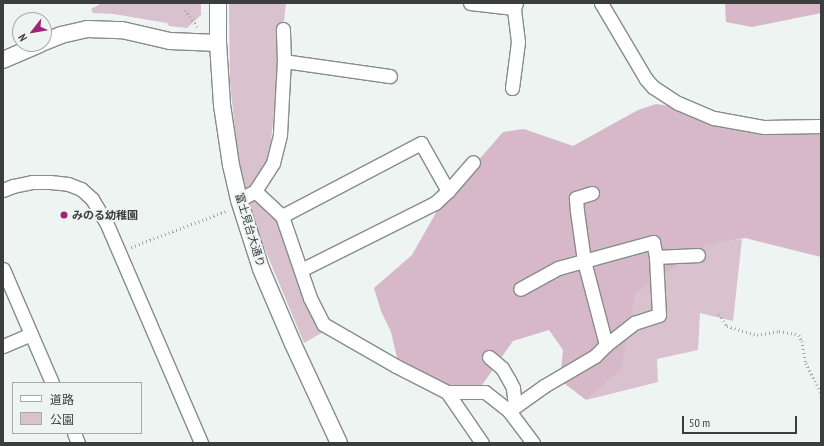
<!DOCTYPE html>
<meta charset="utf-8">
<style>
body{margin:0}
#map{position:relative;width:824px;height:446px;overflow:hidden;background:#edf4f2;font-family:"PT Sans Narrow","Noto Sans JP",sans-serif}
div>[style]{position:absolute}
.green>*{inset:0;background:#d9c1ce}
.forest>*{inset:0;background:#d7b8c8}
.path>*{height:2.5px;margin-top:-1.25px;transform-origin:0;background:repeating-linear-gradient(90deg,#a3a8a7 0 1px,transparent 0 4px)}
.roads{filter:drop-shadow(1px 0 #868c8b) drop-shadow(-1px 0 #868c8b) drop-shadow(0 1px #868c8b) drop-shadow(0 -1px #868c8b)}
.minor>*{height:13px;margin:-6.5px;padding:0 6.5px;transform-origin:6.5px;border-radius:6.5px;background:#fff}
.tertiary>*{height:16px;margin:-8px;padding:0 8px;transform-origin:8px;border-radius:8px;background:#fff}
.dots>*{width:11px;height:11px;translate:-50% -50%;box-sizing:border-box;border:2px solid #edf4f2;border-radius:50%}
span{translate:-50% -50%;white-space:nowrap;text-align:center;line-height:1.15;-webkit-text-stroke:4px #edf4f2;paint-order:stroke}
.poi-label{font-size:11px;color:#3b3e3d;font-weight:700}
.left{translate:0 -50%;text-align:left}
.street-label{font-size:11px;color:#3b3e3d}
.frame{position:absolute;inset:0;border:4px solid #3b3e3d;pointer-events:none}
.legend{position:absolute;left:12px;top:382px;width:130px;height:52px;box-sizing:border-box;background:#edf4f2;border:1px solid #a6abaa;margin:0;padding:5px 7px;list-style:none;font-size:12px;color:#3b3e3d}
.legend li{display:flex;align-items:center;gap:8px;height:20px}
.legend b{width:20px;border:1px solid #a6abaa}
.north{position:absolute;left:12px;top:12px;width:40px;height:40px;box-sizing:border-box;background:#edf4f2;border:1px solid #a6abaa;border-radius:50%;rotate:239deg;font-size:11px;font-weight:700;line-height:16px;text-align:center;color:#3b3e3d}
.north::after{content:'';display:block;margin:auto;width:14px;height:18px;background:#a12478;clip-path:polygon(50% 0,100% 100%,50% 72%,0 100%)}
.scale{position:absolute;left:682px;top:416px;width:115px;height:18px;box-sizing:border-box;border:2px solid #3b3e3d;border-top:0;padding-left:5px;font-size:12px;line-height:14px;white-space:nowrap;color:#3b3e3d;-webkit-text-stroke:3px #edf4f2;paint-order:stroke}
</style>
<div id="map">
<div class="green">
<i style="clip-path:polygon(102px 3px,201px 3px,201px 15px,187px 28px,169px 26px,167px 23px,114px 14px,93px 13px,91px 9px)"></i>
<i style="clip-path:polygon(229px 3px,286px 3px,269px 159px,255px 191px,284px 221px,330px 328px,304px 343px,249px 211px,238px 159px,230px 82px)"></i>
<i style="clip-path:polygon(742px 239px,733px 321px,700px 313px,698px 350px,657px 359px,658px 382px,586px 400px,621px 367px,636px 294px,706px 244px)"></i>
</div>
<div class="forest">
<i style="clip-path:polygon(725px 3px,821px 3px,821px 13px,752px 27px,726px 22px)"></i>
<i style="clip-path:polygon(656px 104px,677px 107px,732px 128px,784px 135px,821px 133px,821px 257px,745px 238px,706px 245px,636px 294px,621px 369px,586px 400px,560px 380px,563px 350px,549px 330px,513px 341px,482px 385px,458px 392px,398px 362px,391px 332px,381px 311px,374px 288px,412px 255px,442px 202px,503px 132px,524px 129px,573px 146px,638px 110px)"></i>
</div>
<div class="path">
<i style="left:185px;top:10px;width:21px;rotate:53deg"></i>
<i style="left:131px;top:247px;width:103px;rotate:-20.6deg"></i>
<i style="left:719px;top:314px;width:14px;rotate:56deg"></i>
<i style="left:727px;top:326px;width:31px;rotate:17deg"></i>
<i style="left:757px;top:335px;width:22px;rotate:-10deg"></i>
<i style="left:779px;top:331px;width:20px;rotate:11deg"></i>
<i style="left:799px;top:335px;width:7px;rotate:63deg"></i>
<i style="left:802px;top:341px;width:22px;rotate:80deg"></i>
<i style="left:806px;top:363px;width:34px;rotate:63deg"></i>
</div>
<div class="roads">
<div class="minor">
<i style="left:470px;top:3px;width:44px;rotate:6.5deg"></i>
<i style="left:601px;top:3px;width:88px;rotate:59.4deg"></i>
<i style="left:646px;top:79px;width:11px;rotate:49deg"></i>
<i style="left:653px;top:87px;width:30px;rotate:33deg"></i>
<i style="left:678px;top:103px;width:39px;rotate:23deg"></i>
<i style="left:714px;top:118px;width:51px;rotate:10.2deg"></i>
<i style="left:764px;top:127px;width:57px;rotate:-1deg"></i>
<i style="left:284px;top:61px;width:107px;rotate:8.1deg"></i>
<i style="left:512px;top:88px;width:46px;rotate:-82.6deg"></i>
<i style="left:518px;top:42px;width:34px;rotate:-97deg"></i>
<i style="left:514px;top:8px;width:5px;rotate:-68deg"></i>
<i style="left:3px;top:190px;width:11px;rotate:-22deg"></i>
<i style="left:13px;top:186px;width:19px;rotate:-12deg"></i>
<i style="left:32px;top:182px;width:18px"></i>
<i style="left:50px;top:182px;width:18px;rotate:6deg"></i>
<i style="left:68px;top:184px;width:14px;rotate:21deg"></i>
<i style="left:81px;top:189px;width:15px;rotate:42deg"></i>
<i style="left:92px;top:199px;width:27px;rotate:59deg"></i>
<i style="left:106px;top:222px;width:241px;rotate:66.7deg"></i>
<i style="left:255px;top:191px;width:37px;rotate:43deg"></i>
<i style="left:448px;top:191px;width:38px;rotate:-49deg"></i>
<i style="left:592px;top:193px;width:17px;rotate:163deg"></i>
<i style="left:576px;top:198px;width:13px;rotate:86deg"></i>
<i style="left:577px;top:211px;width:50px;rotate:82deg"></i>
<i style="left:584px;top:261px;width:87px;rotate:75.3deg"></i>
<i style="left:239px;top:200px;width:18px;rotate:-29deg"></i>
<i style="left:255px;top:191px;width:33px;rotate:-57deg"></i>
<i style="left:273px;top:163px;width:30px;rotate:-76deg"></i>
<i style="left:280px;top:134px;width:73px;rotate:-86.9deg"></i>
<i style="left:284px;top:61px;width:32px;rotate:-92deg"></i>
<i style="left:656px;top:257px;width:42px;rotate:-2.7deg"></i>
<i style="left:3px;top:269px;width:124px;rotate:66.7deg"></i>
<i style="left:301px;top:270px;width:150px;rotate:-26.6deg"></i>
<i style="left:435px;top:203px;width:18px;rotate:-43deg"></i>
<i style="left:448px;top:191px;width:55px;rotate:-119.4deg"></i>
<i style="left:421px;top:143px;width:157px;rotate:152.3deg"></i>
<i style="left:282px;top:216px;width:87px;rotate:71.1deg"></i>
<i style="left:310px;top:298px;width:29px;rotate:63deg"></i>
<i style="left:323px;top:324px;width:84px;rotate:29.9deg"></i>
<i style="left:396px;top:366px;width:57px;rotate:27deg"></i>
<i style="left:447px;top:392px;width:38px"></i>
<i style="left:485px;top:392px;width:31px;rotate:38deg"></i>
<i style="left:509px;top:411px;width:40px;rotate:53deg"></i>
<i style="left:3px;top:346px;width:30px;rotate:-23deg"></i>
<i style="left:489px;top:357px;width:17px;rotate:40deg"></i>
<i style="left:502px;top:368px;width:14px;rotate:60deg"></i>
<i style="left:509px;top:380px;width:9px;rotate:63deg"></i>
<i style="left:513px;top:388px;width:18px;rotate:84deg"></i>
<i style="left:447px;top:392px;width:62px;rotate:55.5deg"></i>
<i style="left:509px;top:411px;width:43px;rotate:-35.5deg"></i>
<i style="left:544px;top:386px;width:59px;rotate:-30.5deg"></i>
<i style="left:595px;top:356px;width:16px;rotate:-45deg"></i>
<i style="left:606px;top:345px;width:36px;rotate:-38deg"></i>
<i style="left:634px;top:323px;width:26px;rotate:-18deg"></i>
<i style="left:659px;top:315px;width:58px;rotate:-93deg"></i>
<i style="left:656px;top:257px;width:15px;rotate:-101deg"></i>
<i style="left:653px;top:242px;width:98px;rotate:164.7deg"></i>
<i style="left:558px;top:268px;width:43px;rotate:151.1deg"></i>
<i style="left:74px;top:433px;width:11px;rotate:68deg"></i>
</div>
<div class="tertiary">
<i style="left:218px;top:3px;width:40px;rotate:90deg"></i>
<i style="left:218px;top:43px;width:62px;rotate:86.3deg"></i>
<i style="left:222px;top:105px;width:61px;rotate:81.5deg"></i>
<i style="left:231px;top:165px;width:36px;rotate:77deg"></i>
<i style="left:239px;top:200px;width:72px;rotate:72.3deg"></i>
<i style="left:261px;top:269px;width:82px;rotate:66.9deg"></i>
<i style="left:293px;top:344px;width:109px;rotate:65.1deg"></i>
<i style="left:44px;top:42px;width:18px;rotate:-22deg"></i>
<i style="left:61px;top:35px;width:27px;rotate:-13deg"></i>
<i style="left:87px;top:29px;width:35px;rotate:2deg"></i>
<i style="left:122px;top:30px;width:49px;rotate:12.9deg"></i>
<i style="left:170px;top:41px;width:48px;rotate:2.4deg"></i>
<i style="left:3px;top:60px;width:40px;rotate:-23.4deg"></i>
</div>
</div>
<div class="dots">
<i style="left:64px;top:215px;background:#a12478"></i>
</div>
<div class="poi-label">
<span class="left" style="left:72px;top:215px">みのる幼稚園</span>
</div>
<div class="street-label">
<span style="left:250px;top:230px;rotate:73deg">富士見台大通り</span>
</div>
<div class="frame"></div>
<ul class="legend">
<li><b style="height:5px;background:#fff"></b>道路</li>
<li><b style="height:11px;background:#d9c1ce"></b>公園</li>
</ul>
<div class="north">N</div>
<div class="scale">50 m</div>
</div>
